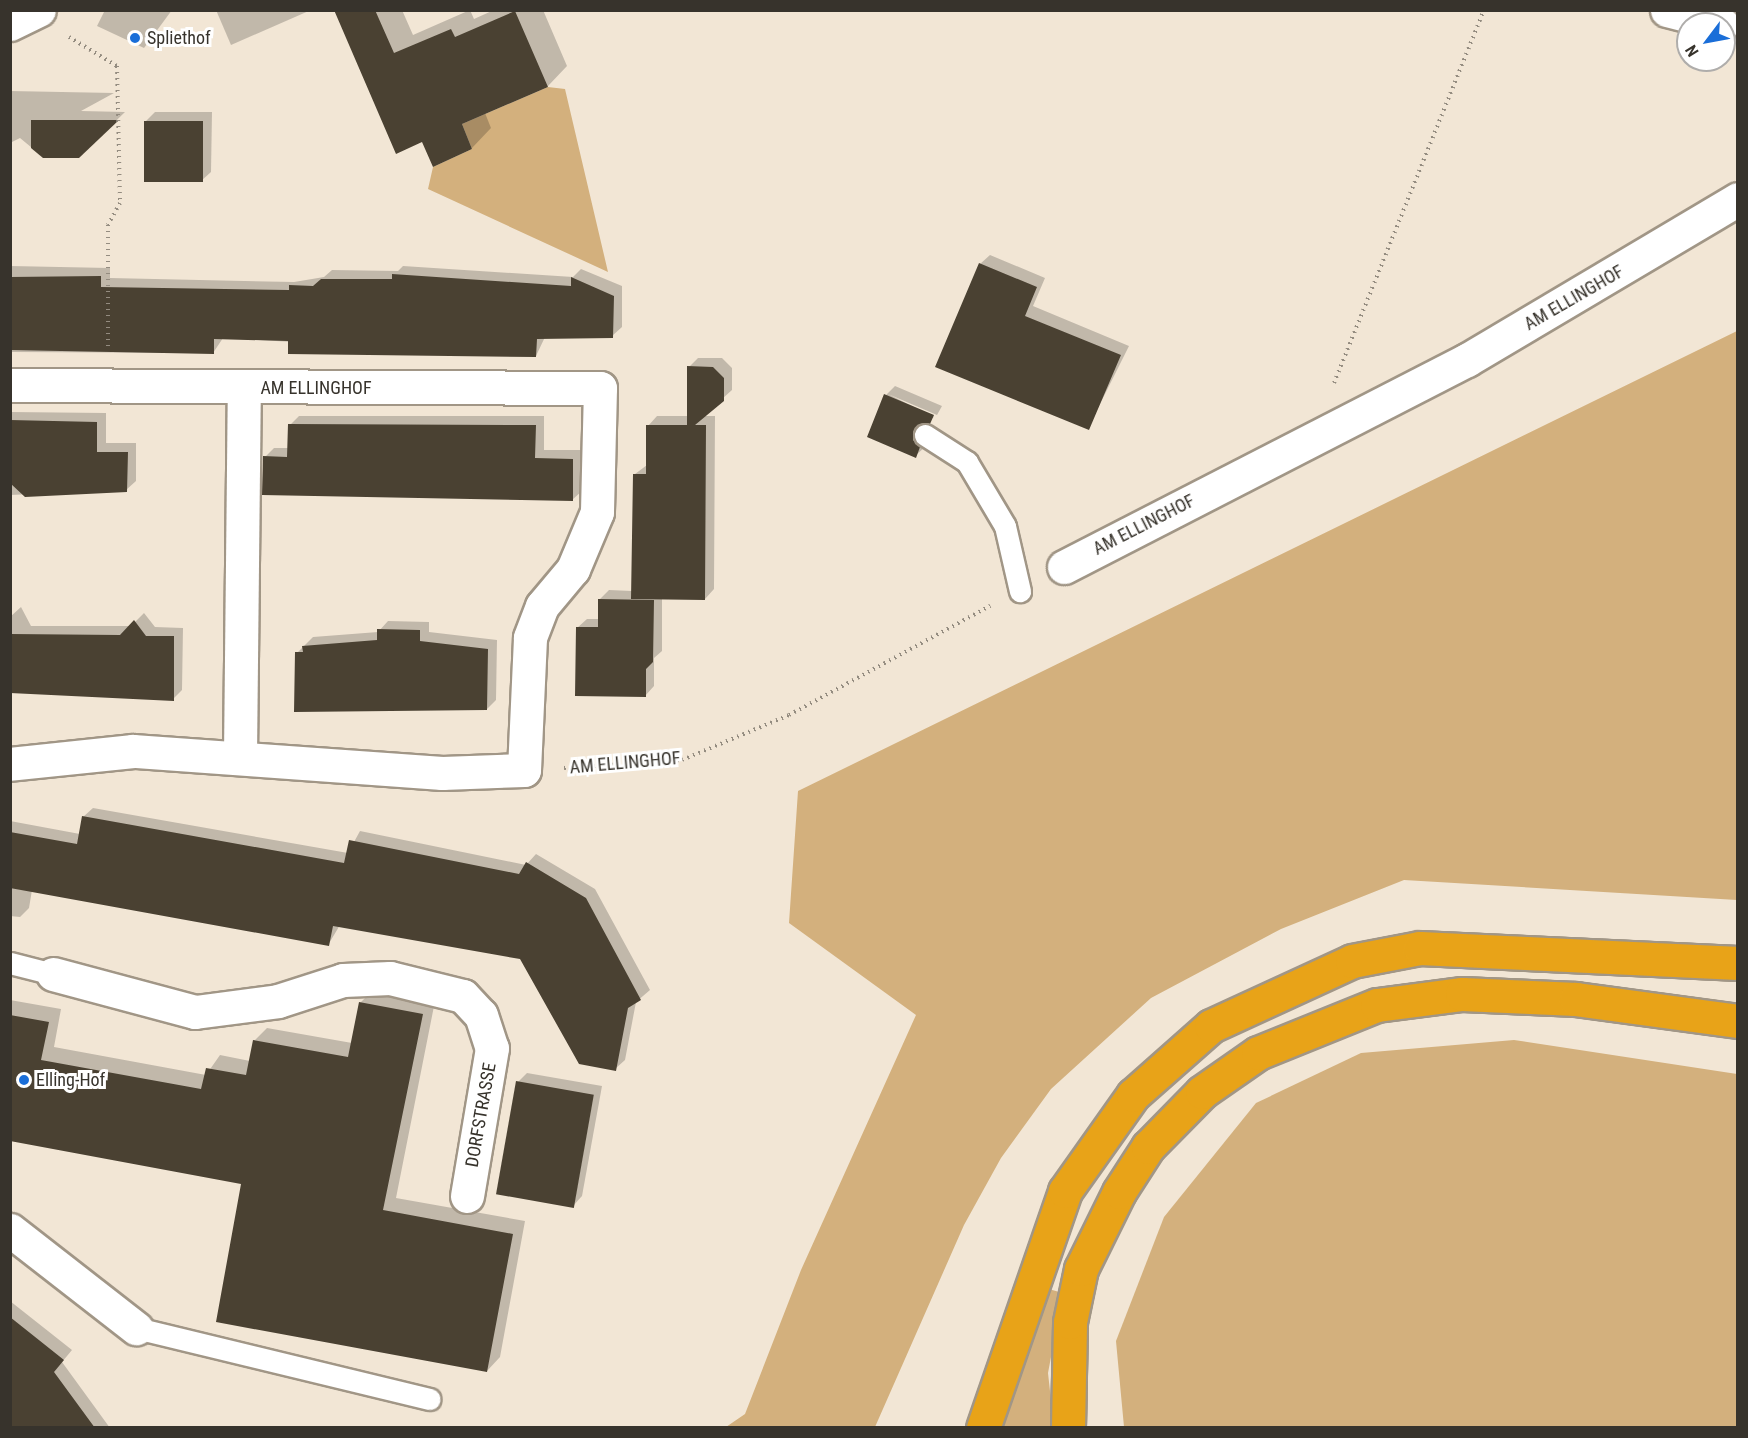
<!DOCTYPE html>
<style>
body{margin:0}
#map{position:relative;width:1748px;height:1438px;overflow:hidden;background:#f2e6d5;font-family:"Roboto Condensed",sans-serif}
div>[style]{position:absolute}
.green>*{inset:0;background:#d3b07d}
.shadow>*{inset:0;background:#0003}
.building>*{inset:0;background:#4a4132;transform-origin:0 0}
.path>*{height:4px;margin-top:-2px;transform-origin:0;background:repeating-linear-gradient(90deg,#948c80 0 1.5px,transparent 0 6px)}
.roads{filter:drop-shadow(2px 0 #a19686) drop-shadow(-2px 0 #a19686) drop-shadow(0 2px #a19686) drop-shadow(0 -2px #a19686)}
.lane>*{height:21px;margin:-10.5px;padding:0 10.5px;transform-origin:10.5px;border-radius:10.5px;background:#fff}
.street>*{height:33px;margin:-16.5px;padding:0 16.5px;transform-origin:16.5px;border-radius:16.5px;background:#fff}
.highway>*{height:33px;margin:-16.5px;padding:0 16.5px;transform-origin:16.5px;border-radius:16.5px;background:#e8a318}
.dots>*{width:16px;height:16px;translate:-50% -50%;box-sizing:border-box;border:3px solid #fff;border-radius:50%}
span{translate:-50% -50%;white-space:nowrap;text-align:center;line-height:1.15;-webkit-text-stroke:6px #fff;paint-order:stroke}
.poi-label{font-size:18px;color:#37332c}
.left{translate:0 -50%;text-align:left}
.street-label{font-size:18px;color:#37332c}
.frame{position:absolute;inset:0;border:12px solid #37332c;pointer-events:none}
.north{position:absolute;left:1676px;top:12px;width:60px;height:60px;box-sizing:border-box;background:#fff;border:2px solid #afadab;border-radius:50%;rotate:238deg;font-size:16px;font-weight:700;line-height:24px;text-align:center;color:#37332c}
.north::after{content:'';display:block;margin:auto;width:21px;height:27px;background:#1a6ed8;clip-path:polygon(50% 0,100% 100%,50% 72%,0 100%)}
</style>
<div id="map">
<div class="green">
<i style="clip-path:polygon(548px 87px,565px 89px,608px 272px,428px 189px,433px 167px,472px 149px,462px 124px)"></i>
<i style="clip-path:polygon(1737px 331px,1737px 900px,1404px 880px,1281px 929px,1151px 998px,1051px 1089px,1001px 1158px,964px 1225px,875px 1427px,726px 1427px,745px 1414px,801px 1270px,916px 1015px,789px 923px,798px 791px)"></i>
<i style="clip-path:polygon(1514px 1040px,1737px 1074px,1737px 1427px,1124px 1427px,1116px 1341px,1164px 1217px,1256px 1103px,1361px 1053px)"></i>
<i style="clip-path:polygon(1045px 1288px,1063px 1293px,1048px 1373px,1054px 1427px,1003px 1428px)"></i>
</div>
<div class="shadow">
<i style="clip-path:polygon(105px 10px,172px 10px,144px 48px,97px 26px)"></i>
<i style="clip-path:polygon(216px 10px,311px 10px,231px 45px)"></i>
<i style="clip-path:polygon(335px 10px,402px 10px,413px 35px,470px 10px,474px 19px,494px 10px,543px 10px,567px 66px,548px 86px,485px 113px,491px 128px,472px 148px,423px 140px)"></i>
<i style="clip-path:polygon(10px 91px,114px 93px,81px 111px,125px 112px,79px 157px,43px 157px,20px 138px,10px 143px)"></i>
<i style="clip-path:polygon(155px 112px,212px 112px,211px 172px,201px 181px,146px 121px)"></i>
<i style="clip-path:polygon(990px 255px,1045px 278px,1033px 306px,1129px 346px,1088px 428px,980px 264px)"></i>
<i style="clip-path:polygon(10px 266px,110px 268px,110px 278px,294px 282px,324px 277px,332px 270px,398px 271px,403px 266px,573px 277px,581px 269px,622px 286px,622px 327px,612px 336px,545px 337px,536px 356px,223px 338px,213px 353px,10px 352px)"></i>
<i style="clip-path:polygon(698px 358px,722px 358px,732px 368px,732px 390px,703px 416px,715px 416px,714px 589px,705px 599px,662px 598px,662px 651px,654px 658px,654px 686px,645px 696px,577px 628px,587px 619px,600px 619px,600px 599px,609px 590px,632px 591px,635px 474px,647px 465px,648px 426px,657px 416px,689px 416px,689px 367px)"></i>
<i style="clip-path:polygon(895px 386px,942px 406px,937px 415px,888px 394px,934px 417px,922px 424px,925px 447px,915px 456px,886px 395px)"></i>
<i style="clip-path:polygon(10px 412px,106px 413px,106px 443px,136px 443px,136px 481px,126px 490px,10px 495px)"></i>
<i style="clip-path:polygon(299px 416px,544px 416px,544px 450px,582px 450px,582px 491px,572px 500px,265px 457px,274px 448px,289px 448px,290px 425px)"></i>
<i style="clip-path:polygon(21px 607px,31px 626px,131px 626px,144px 613px,155px 627px,183px 628px,182px 690px,173px 699px,10px 692px,10px 617px)"></i>
<i style="clip-path:polygon(388px 621px,429px 622px,429px 632px,497px 640px,496px 700px,487px 709px,297px 653px,313px 637px,378px 632px)"></i>
<i style="clip-path:polygon(93px 808px,348px 853px,360px 831px,526px 865px,536px 854px,595px 889px,650px 990px,636px 1002px,625px 1060px,615px 1069px,521px 958px,340px 925px,328px 945px,32px 890px,29px 908px,20px 917px,10px 916px,10px 821px,80px 834px,83px 817px)"></i>
<i style="clip-path:polygon(373px 990px,435px 1001px,396px 1198px,525px 1221px,500px 1357px,487px 1371px,243px 1183px,10px 1140px,10px 1000px,61px 1009px,54px 1047px,206px 1075px,220px 1055px,250px 1061px,254px 1041px,267px 1028px,352px 1043px,360px 1003px)"></i>
<i style="clip-path:polygon(527px 1073px,602px 1086px,582px 1196px,573px 1206px,518px 1082px)"></i>
<i style="clip-path:polygon(10px 1301px,72px 1350px,62px 1362px,110px 1428px,10px 1424px)"></i>
</div>
<div class="building">
<i style="clip-path:polygon(334px 10px,375px 10px,394px 53px,451px 29px,455px 37px,515px 11px,548px 87px,462px 124px,472px 149px,433px 167px,422px 142px,396px 154px)"></i>
<i style="clip-path:polygon(31px 120px,119px 120px,79px 158px,43px 158px,31px 148px)"></i>
<i style="left:144px;top:121px;width:59px;height:61px"></i>
<i style="clip-path:polygon(979px 263px,1037px 287px,1025px 316px,1121px 355px,1089px 430px,935px 367px)"></i>
<i style="clip-path:polygon(392px 274px,571px 286px,571px 277px,614px 296px,613px 338px,537px 339px,536px 357px,288px 354px,288px 341px,214px 339px,214px 354px,10px 350px,10px 277px,101px 276px,101px 287px,289px 290px,289px 285px,313px 286px,321px 279px,392px 279px)"></i>
<i style="clip-path:polygon(687px 366px,713px 367px,724px 378px,724px 401px,695px 425px,706px 425px,705px 600px,631px 599px,633px 474px,646px 474px,646px 425px,687px 425px)"></i>
<i style="clip-path:polygon(884px 394px,934px 415px,930px 424px,914px 429px,913px 440px,920px 447px,916px 458px,867px 437px)"></i>
<i style="clip-path:polygon(10px 420px,97px 422px,97px 452px,128px 452px,127px 492px,25px 497px,10px 483px)"></i>
<i style="clip-path:polygon(288px 424px,536px 425px,535px 458px,573px 459px,573px 501px,262px 495px,263px 456px,287px 457px)"></i>
<i style="clip-path:polygon(598px 599px,654px 600px,653px 662px,646px 669px,646px 697px,575px 696px,576px 627px,598px 627px)"></i>
<i style="clip-path:polygon(134px 620px,146px 636px,174px 636px,174px 701px,10px 693px,10px 634px,120px 635px)"></i>
<i style="clip-path:polygon(377px 629px,420px 630px,420px 641px,488px 649px,487px 710px,294px 712px,295px 652px,303px 652px,302px 646px,377px 640px)"></i>
<i style="clip-path:polygon(82px 816px,344px 863px,349px 840px,519px 874px,526px 862px,586px 898px,641px 1000px,628px 1008px,616px 1071px,579px 1064px,520px 959px,333px 926px,329px 946px,10px 888px,10px 832px,77px 844px)"></i>
<i style="clip-path:polygon(359px 1002px,423px 1014px,383px 1210px,513px 1234px,487px 1372px,216px 1322px,241px 1184px,10px 1141px,10px 1015px,49px 1022px,41px 1060px,201px 1089px,206px 1068px,246px 1075px,253px 1040px,348px 1057px)"></i>
<i style="left:516px;top:1081px;width:79px;height:115px;rotate:10deg"></i>
<i style="clip-path:polygon(10px 1317px,64px 1360px,54px 1372px,95px 1428px,10px 1428px)"></i>
</div>
<div class="path">
<i style="left:69px;top:37px;width:56px;rotate:31.1deg"></i>
<i style="left:117px;top:66px;width:137px;rotate:88.7deg"></i>
<i style="left:120px;top:203px;width:25px;rotate:119deg"></i>
<i style="left:108px;top:225px;width:121px;rotate:90deg"></i>
<i style="left:1334px;top:383px;width:402px;rotate:-68.1deg"></i>
<i style="left:564px;top:768px;width:118px;rotate:-3.9deg"></i>
<i style="left:682px;top:760px;width:116px;rotate:-22.8deg"></i>
<i style="left:789px;top:715px;width:229px;rotate:-28.5deg"></i>
</div>
<div class="roads">
<div class="lane">
<i style="left:925px;top:435px;width:50px;rotate:32.7deg"></i>
<i style="left:967px;top:462px;width:74px;rotate:59.3deg"></i>
<i style="left:1005px;top:526px;width:67px;rotate:77deg"></i>
<i style="left:10px;top:963px;width:44px;rotate:14.3deg"></i>
<i style="left:136px;top:1328px;width:302px;rotate:13.6deg"></i>
</div>
<div class="street">
<i style="left:1667px;top:10px;width:57px;rotate:14.3deg"></i>
<i style="left:10px;top:24px;width:32px;rotate:-26deg"></i>
<i style="left:10px;top:385px;width:590px;rotate:0.29deg"></i>
<i style="left:600px;top:388px;width:124px;rotate:91.4deg"></i>
<i style="left:597px;top:512px;width:62px;rotate:112.8deg"></i>
<i style="left:573px;top:569px;width:48px;rotate:130deg"></i>
<i style="left:542px;top:606px;width:34px;rotate:111deg"></i>
<i style="left:530px;top:638px;width:132px;rotate:92.6deg"></i>
<i style="left:524px;top:770px;width:82px;rotate:177.9deg"></i>
<i style="left:442px;top:773px;width:310px;rotate:-175.9deg"></i>
<i style="left:133px;top:751px;width:124px;rotate:174deg"></i>
<i style="left:1064px;top:567px;width:453px;rotate:-27.2deg"></i>
<i style="left:1467px;top:360px;width:315px;rotate:-30.7deg"></i>
<i style="left:240px;top:755px;width:368px;rotate:-89.4deg"></i>
<i style="left:53px;top:974px;width:147px;rotate:15deg"></i>
<i style="left:195px;top:1012px;width:84px;rotate:-7.5deg"></i>
<i style="left:278px;top:1001px;width:68px;rotate:-17.9deg"></i>
<i style="left:343px;top:980px;width:47px;rotate:-2.4deg"></i>
<i style="left:390px;top:978px;width:75px;rotate:13.9deg"></i>
<i style="left:463px;top:996px;width:26px;rotate:47deg"></i>
<i style="left:481px;top:1015px;width:35px;rotate:72deg"></i>
<i style="left:492px;top:1048px;width:150px;rotate:99.6deg"></i>
<i style="left:10px;top:1230px;width:160px;rotate:37.9deg"></i>
</div>
<div class="highway">
<i style="left:983px;top:1428px;width:251px;rotate:-70.9deg"></i>
<i style="left:1065px;top:1191px;width:118px;rotate:-54.7deg"></i>
<i style="left:1133px;top:1095px;width:104px;rotate:-41.5deg"></i>
<i style="left:1211px;top:1026px;width:155px;rotate:-24.7deg"></i>
<i style="left:1352px;top:961px;width:69px;rotate:-10.8deg"></i>
<i style="left:1420px;top:948px;width:318px;rotate:2.7deg"></i>
<i style="left:1068px;top:1428px;width:106px;rotate:-88.9deg"></i>
<i style="left:1070px;top:1322px;width:54px;rotate:-78.3deg"></i>
<i style="left:1081px;top:1269px;width:86px;rotate:-63.7deg"></i>
<i style="left:1119px;top:1192px;width:54px;rotate:-57.2deg"></i>
<i style="left:1148px;top:1147px;width:77px;rotate:-45.5deg"></i>
<i style="left:1202px;top:1092px;width:68px;rotate:-34.9deg"></i>
<i style="left:1258px;top:1053px;width:128px;rotate:-22deg"></i>
<i style="left:1377px;top:1005px;width:86px;rotate:-7.4deg"></i>
<i style="left:1462px;top:994px;width:114px;rotate:2.5deg"></i>
<i style="left:1576px;top:999px;width:163px;rotate:7.7deg"></i>
</div>
</div>
<div class="dots">
<i style="left:135px;top:38px;background:#1a6ed8"></i>
<i style="left:24px;top:1080px;background:#1a6ed8"></i>
</div>
<div class="poi-label">
<span class="left" style="left:147px;top:38px">Spliethof</span>
<span class="left" style="left:36px;top:1080px">Elling-Hof</span>
</div>
<div class="street-label">
<span style="left:1574px;top:298px;rotate:-30deg">AM ELLINGHOF</span>
<span style="left:316px;top:388px">AM ELLINGHOF</span>
<span style="left:1144px;top:525px;rotate:-27deg">AM ELLINGHOF</span>
<span style="left:625px;top:763px;rotate:-5deg">AM ELLINGHOF</span>
<span style="left:481px;top:1115px;rotate:-80deg">DORFSTRASSE</span>
</div>
<div class="frame"></div>
<div class="north">N</div>
</div>
